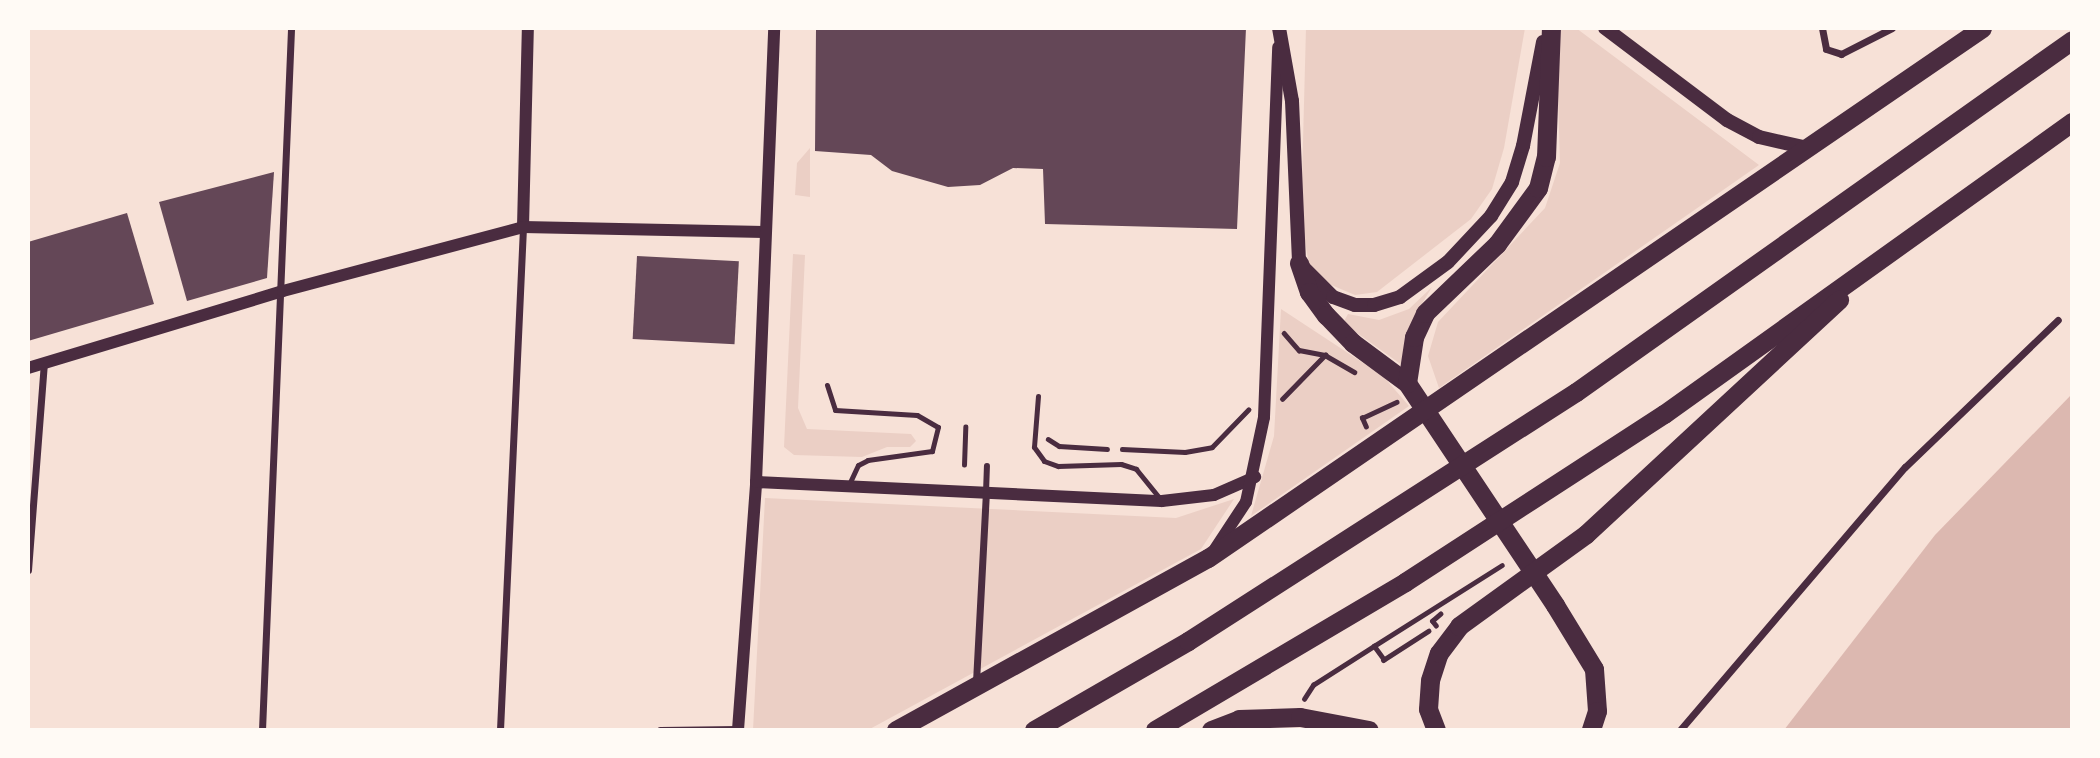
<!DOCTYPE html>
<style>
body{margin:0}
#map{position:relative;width:2100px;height:758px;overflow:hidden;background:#f7e1d7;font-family:Roboto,sans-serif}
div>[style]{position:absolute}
.green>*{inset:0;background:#ebcfc5}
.water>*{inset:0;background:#dcb8b0}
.building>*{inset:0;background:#644757;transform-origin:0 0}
.path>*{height:4.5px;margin:-2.25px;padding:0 2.25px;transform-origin:2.25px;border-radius:2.25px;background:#4a2c40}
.service>*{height:5px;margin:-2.5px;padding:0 2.5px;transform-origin:2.5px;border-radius:2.5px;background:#4a2c40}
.pedestrian>*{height:6px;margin:-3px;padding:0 3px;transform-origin:3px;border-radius:3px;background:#4a2c40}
.minor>*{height:7px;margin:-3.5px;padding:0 3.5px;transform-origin:3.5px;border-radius:3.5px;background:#4a2c40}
.tertiary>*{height:12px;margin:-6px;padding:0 6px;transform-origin:6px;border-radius:6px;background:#4a2c40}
.secondary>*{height:14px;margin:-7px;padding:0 7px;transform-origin:7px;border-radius:7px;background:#4a2c40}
.motorway>*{height:19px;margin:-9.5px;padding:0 9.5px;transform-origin:9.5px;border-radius:9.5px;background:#4a2c40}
span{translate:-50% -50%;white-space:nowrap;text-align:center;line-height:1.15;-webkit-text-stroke:7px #fffaf5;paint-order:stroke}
.frame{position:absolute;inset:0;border:30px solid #fffaf5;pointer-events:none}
</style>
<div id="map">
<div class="green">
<i style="clip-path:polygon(1306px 28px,1525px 28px,1504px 148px,1492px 189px,1471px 219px,1377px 292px,1355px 295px,1329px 284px,1309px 265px,1301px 217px)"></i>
<i style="clip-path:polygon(1556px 28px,1576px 28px,1759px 165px,1439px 388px,1428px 356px,1438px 322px,1545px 208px,1560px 163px)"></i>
<i style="clip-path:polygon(810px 148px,810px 197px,795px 195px,797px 163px)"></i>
<i style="clip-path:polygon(793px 254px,805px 255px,798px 408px,807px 429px,911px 434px,916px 441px,910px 447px,887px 447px,862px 457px,794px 455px,784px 447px)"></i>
<i style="clip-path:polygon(1432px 287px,1420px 307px,1402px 365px,1343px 323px,1348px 314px,1379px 320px,1409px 309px)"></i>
<i style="clip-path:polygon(1281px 309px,1383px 376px,1409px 406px,1251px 516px,1274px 436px)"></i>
<i style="clip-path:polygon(765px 498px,1176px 518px,1234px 499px,1201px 549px,868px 730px,753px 730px)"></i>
</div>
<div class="water">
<i style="clip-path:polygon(2072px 394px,2072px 730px,1784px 730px,1935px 535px)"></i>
</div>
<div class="building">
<i style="clip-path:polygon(816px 28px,1246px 28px,1237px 229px,1045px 224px,1043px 169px,1013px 168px,980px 185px,948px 187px,892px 171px,871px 155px,815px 151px)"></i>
<i style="clip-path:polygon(274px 172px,267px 278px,187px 301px,159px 202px)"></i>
<i style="clip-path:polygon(127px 213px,154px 304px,28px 341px,28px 242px)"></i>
<i style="left:637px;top:256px;width:102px;height:83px;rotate:3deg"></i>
</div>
<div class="path">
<i style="left:1284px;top:333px;width:23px;rotate:49deg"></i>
<i style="left:1299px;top:350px;width:26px;rotate:11deg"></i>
<i style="left:1282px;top:399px;width:62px;rotate:-45.7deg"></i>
<i style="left:1325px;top:355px;width:34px;rotate:30deg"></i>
<i style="left:1366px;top:427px;width:10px;rotate:-114deg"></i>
<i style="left:1362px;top:418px;width:38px;rotate:-25deg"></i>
<i style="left:1048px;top:439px;width:13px;rotate:32deg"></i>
<i style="left:1059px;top:446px;width:48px;rotate:3.6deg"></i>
<i style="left:1122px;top:449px;width:63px;rotate:2.7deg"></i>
<i style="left:1185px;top:452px;width:27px;rotate:-10deg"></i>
<i style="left:1212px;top:447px;width:52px;rotate:-45.8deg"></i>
<i style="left:964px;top:465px;width:38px;rotate:-88deg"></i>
<i style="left:1436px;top:626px;width:6px;rotate:-129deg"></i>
<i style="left:1432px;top:621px;width:11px;rotate:-41deg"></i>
<i style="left:1429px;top:631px;width:54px;rotate:147.2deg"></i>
<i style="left:1384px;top:660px;width:17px;rotate:-126deg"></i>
<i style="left:1374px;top:646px;width:151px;rotate:-32.3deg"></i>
<i style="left:1304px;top:699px;width:17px;rotate:-57deg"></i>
<i style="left:1313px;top:685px;width:72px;rotate:-32.6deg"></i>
</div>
<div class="service">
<i style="left:827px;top:385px;width:26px;rotate:72deg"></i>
<i style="left:835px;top:410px;width:82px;rotate:3.5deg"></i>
<i style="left:917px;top:415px;width:24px;rotate:30deg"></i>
<i style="left:938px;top:427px;width:25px;rotate:104deg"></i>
<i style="left:932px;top:451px;width:65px;rotate:172deg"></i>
<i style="left:868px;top:460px;width:11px;rotate:153deg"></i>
<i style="left:858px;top:465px;width:23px;rotate:115deg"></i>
<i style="left:1038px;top:396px;width:51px;rotate:94.5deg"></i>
<i style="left:1034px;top:447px;width:17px;rotate:54deg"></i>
<i style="left:1044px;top:461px;width:15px;rotate:20deg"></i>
<i style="left:1058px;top:466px;width:63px;rotate:-1.8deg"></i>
<i style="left:1121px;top:464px;width:16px;rotate:18deg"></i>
<i style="left:1136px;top:469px;width:38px;rotate:51deg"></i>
</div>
<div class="pedestrian">
<i style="left:986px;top:493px;width:27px;rotate:-88deg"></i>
</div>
<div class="minor">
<i style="left:1822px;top:28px;width:21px;rotate:79deg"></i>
<i style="left:1826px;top:49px;width:16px;rotate:18deg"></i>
<i style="left:1841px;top:54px;width:57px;rotate:-27deg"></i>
<i style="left:28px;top:570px;width:208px;rotate:-85.6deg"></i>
<i style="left:976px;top:682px;width:189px;rotate:-87deg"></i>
<i style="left:262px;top:730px;width:703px;rotate:-87.63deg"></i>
<i style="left:500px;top:730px;width:504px;rotate:-87.38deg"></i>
<i style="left:660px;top:730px;width:78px;rotate:-0.7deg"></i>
<i style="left:1680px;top:730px;width:346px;rotate:-49.5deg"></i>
<i style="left:1905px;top:467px;width:212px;rotate:-43.9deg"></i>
</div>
<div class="tertiary">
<i style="left:523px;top:227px;width:199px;rotate:-88.6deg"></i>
<i style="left:28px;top:368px;width:266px;rotate:-16.8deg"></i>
<i style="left:283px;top:291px;width:248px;rotate:-14.9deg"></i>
<i style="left:523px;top:227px;width:241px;rotate:1.2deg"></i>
<i style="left:756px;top:482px;width:406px;rotate:2.7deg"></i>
<i style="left:1162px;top:501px;width:52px;rotate:-6.6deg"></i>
<i style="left:1214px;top:495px;width:45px;rotate:-23.7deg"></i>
<i style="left:1215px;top:549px;width:56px;rotate:-56.6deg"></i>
<i style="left:1246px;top:502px;width:87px;rotate:-78deg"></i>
<i style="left:1264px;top:417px;width:370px;rotate:-87.8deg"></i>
<i style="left:738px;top:730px;width:249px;rotate:-85.8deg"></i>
<i style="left:756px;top:482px;width:454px;rotate:-87.7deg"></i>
</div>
<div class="secondary">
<i style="left:1279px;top:28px;width:74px;rotate:79.9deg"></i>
<i style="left:1292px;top:101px;width:162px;rotate:87.5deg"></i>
<i style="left:1299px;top:263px;width:48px;rotate:45deg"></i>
<i style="left:1333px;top:297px;width:23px;rotate:20deg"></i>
<i style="left:1355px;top:305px;width:19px"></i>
<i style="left:1374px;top:305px;width:27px;rotate:-17deg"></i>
<i style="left:1400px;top:297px;width:59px;rotate:-36.1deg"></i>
<i style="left:1448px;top:262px;width:63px;rotate:-46.9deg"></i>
<i style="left:1491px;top:216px;width:40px;rotate:-58deg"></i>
<i style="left:1512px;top:182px;width:38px;rotate:-73deg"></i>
<i style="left:1523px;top:146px;width:106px;rotate:-79.1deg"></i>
<i style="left:1605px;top:28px;width:153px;rotate:37deg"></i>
<i style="left:1727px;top:120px;width:36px;rotate:28deg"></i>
<i style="left:1759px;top:137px;width:49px;rotate:12.9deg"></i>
</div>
<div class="motorway">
<i style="left:1299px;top:263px;width:31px;rotate:71deg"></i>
<i style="left:1309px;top:292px;width:29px;rotate:54deg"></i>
<i style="left:1326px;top:315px;width:39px;rotate:46deg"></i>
<i style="left:1353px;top:343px;width:67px;rotate:36.5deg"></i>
<i style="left:1407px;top:383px;width:267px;rotate:56.3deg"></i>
<i style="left:1555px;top:605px;width:75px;rotate:58.6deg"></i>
<i style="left:1594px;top:669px;width:42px;rotate:85.9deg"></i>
<i style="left:1597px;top:711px;width:20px;rotate:108deg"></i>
<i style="left:1407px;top:383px;width:47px;rotate:-81.3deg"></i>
<i style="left:1414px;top:337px;width:26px;rotate:-65deg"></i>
<i style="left:1425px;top:313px;width:100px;rotate:-43.8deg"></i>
<i style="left:1497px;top:244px;width:69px;rotate:-53.8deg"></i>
<i style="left:1538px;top:188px;width:32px;rotate:-76deg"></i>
<i style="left:1546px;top:157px;width:129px;rotate:-87.8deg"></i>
<i style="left:896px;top:730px;width:356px;rotate:-28.9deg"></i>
<i style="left:1208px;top:558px;width:938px;rotate:-34.4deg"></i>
<i style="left:1034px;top:730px;width:178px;rotate:-30deg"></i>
<i style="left:1188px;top:641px;width:461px;rotate:-32.7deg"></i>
<i style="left:1576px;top:392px;width:608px;rotate:-35.36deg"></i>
<i style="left:1155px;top:730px;width:291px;rotate:-30.6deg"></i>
<i style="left:1405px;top:582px;width:309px;rotate:-33deg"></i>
<i style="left:1664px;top:414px;width:502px;rotate:-35.59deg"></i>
<i style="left:1211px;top:730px;width:30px;rotate:-21deg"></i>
<i style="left:1239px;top:719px;width:61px;rotate:-1.9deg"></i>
<i style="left:1300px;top:717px;width:70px;rotate:10.7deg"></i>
<i style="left:1436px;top:730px;width:22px;rotate:-111deg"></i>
<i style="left:1428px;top:709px;width:29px;rotate:-86deg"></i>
<i style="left:1430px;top:680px;width:28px;rotate:-72deg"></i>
<i style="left:1439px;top:653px;width:34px;rotate:-53deg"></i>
<i style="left:1459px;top:626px;width:157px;rotate:-35.9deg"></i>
<i style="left:1586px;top:534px;width:345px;rotate:-42.8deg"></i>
</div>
<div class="frame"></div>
</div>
